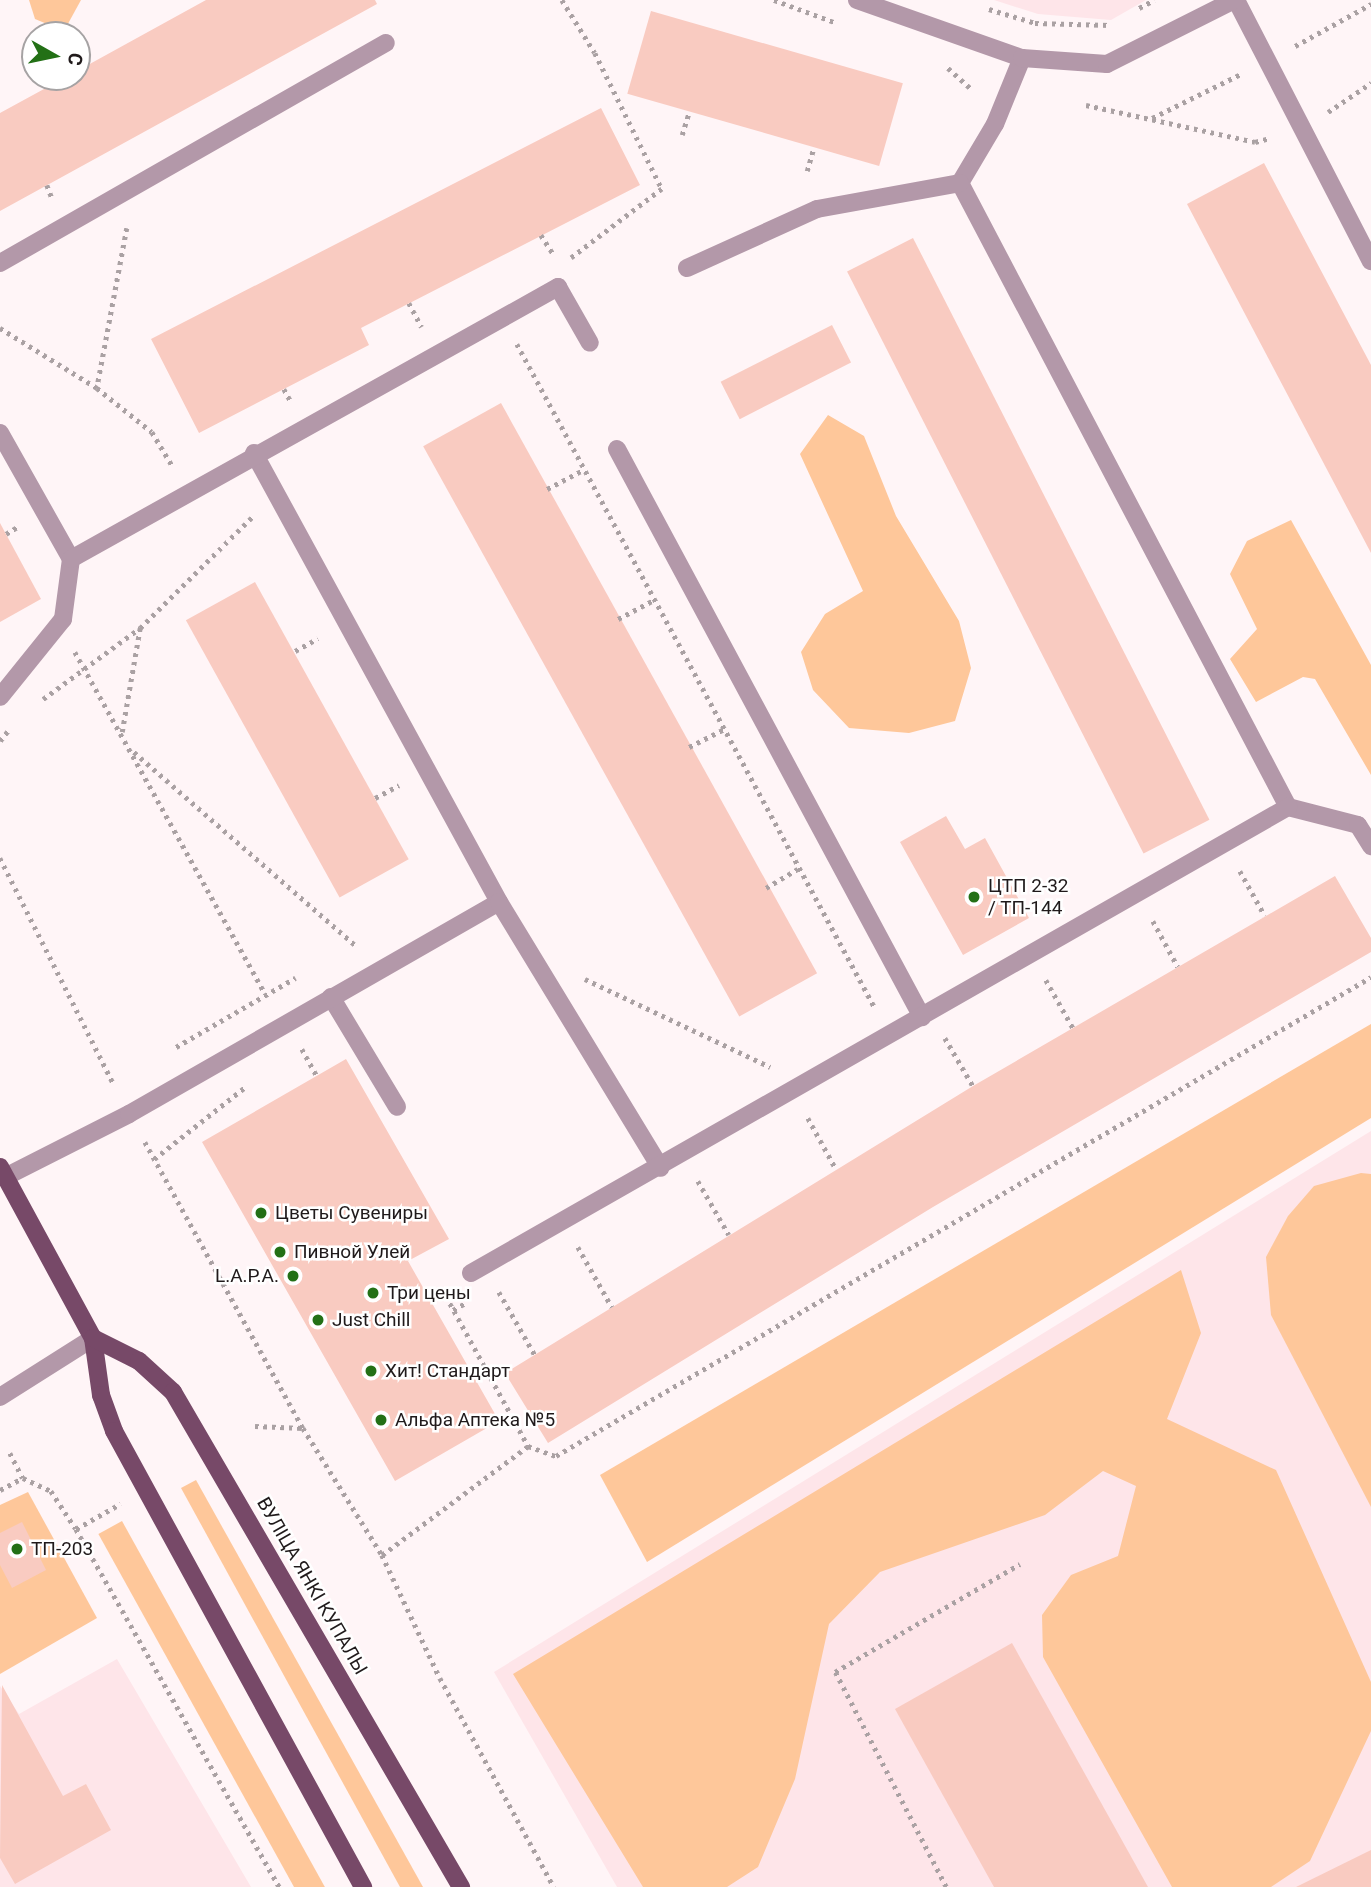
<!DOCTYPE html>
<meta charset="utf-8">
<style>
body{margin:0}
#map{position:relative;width:1371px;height:1887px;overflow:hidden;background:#fff5f7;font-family:Roboto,sans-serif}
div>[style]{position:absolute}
.built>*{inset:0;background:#fee5e9}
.green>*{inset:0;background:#fec79a;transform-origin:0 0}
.building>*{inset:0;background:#f9cbc1;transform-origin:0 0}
.path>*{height:4.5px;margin-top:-2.25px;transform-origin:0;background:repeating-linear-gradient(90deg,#aaa1a3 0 3.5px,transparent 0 8.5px)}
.service>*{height:18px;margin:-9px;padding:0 9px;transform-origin:9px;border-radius:9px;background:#b398a9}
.minor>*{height:18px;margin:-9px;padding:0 9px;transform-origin:9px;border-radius:9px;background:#b398a9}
.primary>*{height:18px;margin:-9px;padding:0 9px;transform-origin:9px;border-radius:9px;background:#774968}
.dots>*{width:19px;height:19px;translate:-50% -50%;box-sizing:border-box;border:4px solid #fff;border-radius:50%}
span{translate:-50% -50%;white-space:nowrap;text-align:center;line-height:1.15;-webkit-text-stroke:5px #fff;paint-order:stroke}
.poi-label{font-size:19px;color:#201a1b}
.left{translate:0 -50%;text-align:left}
.right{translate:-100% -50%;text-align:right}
.street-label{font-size:19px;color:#201a1b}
.north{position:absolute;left:21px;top:21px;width:70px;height:70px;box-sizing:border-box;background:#fff;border:2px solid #a6a3a4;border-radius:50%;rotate:99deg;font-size:19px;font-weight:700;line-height:28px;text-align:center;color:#201a1b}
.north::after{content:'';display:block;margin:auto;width:24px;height:32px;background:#237016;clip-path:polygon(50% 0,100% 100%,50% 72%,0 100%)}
</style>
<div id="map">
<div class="built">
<i style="clip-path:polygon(994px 0,1146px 0,1111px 20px,1038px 14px)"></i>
<i style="clip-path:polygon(1371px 1131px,1371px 1887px,617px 1887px,494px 1672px)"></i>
<i style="clip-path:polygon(117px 1659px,251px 1887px,0 1887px,0 1686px,19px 1714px)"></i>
</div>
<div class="green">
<i style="clip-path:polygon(29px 0,81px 0,64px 31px,35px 19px)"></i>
<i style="clip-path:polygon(828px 415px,864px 436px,896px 516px,959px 621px,971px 668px,955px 721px,909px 733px,849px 728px,813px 690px,801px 652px,825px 614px,863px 591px,800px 454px)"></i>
<i style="clip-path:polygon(1291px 520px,1371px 665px,1371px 775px,1315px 679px,1303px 677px,1256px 702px,1230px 659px,1257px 629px,1230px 574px,1247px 541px)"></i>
<i style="clip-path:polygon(1371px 1024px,1371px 1118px,647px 1562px,600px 1475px)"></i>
<i style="clip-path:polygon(1361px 1173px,1371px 1174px,1371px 1507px,1271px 1315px,1266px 1257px,1288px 1216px,1314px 1186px)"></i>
<i style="clip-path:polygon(1181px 1270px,1201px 1333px,1167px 1419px,1276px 1470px,1371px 1682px,1371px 1731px,1310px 1861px,1271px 1887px,1172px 1887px,1043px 1657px,1042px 1615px,1071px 1575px,1118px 1556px,1136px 1486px,1103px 1471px,1045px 1515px,880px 1572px,829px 1624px,795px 1779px,758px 1867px,727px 1887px,643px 1887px,513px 1674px)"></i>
<i style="clip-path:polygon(196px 1480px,423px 1887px,400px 1887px,181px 1488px)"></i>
<i style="clip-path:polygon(28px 1492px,97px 1618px,0 1674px,0 1505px)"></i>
<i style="left:122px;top:1521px;width:419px;height:27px;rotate:61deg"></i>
</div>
<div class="building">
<i style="clip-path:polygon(206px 0,375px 0,377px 4px,0 211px,0 113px,66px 77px,77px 77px,77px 71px)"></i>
<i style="left:651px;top:11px;width:262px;height:86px;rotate:16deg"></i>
<i style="clip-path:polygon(601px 108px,640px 185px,361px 328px,369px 345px,199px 433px,151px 339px)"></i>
<i style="clip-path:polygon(1264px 163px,1371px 365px,1371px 553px,1187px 204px)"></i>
<i style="left:913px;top:238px;width:653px;height:74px;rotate:63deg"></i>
<i style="left:832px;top:325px;width:42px;height:125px;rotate:63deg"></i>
<i style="left:501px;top:403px;width:652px;height:89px;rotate:61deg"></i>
<i style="clip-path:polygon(0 523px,41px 599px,0 622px)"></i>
<i style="left:255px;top:582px;width:317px;height:79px;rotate:61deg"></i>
<i style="clip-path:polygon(946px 816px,965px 849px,985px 838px,1029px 918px,963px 955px,900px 842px)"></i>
<i style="clip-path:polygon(1335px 876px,1371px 938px,1371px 952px,933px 1207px,548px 1443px,505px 1373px,973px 1086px)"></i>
<i style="clip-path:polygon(346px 1059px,449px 1239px,408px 1261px,499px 1421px,395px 1481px,202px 1142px)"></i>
<i style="clip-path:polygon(22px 1522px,46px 1570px,12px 1588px,0 1565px,0 1533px)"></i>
<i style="clip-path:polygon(1012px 1643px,1148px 1887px,994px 1887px,895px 1709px)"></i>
<i style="clip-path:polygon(2px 1685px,63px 1796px,86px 1784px,111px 1830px,15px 1884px,0 1858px)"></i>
<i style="clip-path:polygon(1371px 1850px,1371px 1887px,1296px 1887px)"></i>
</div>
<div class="path">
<i style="left:562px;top:0;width:62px;rotate:58.1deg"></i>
<i style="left:595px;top:53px;width:152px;rotate:63.8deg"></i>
<i style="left:662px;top:189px;width:114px;rotate:142.8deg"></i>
<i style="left:774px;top:0;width:64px;rotate:20.1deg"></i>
<i style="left:1139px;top:8px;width:17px;rotate:-28deg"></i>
<i style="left:989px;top:9px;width:48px;rotate:16.9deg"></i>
<i style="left:1035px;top:23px;width:75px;rotate:1.5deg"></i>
<i style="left:1295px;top:46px;width:87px;rotate:-28.9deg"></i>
<i style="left:948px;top:68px;width:31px;rotate:42deg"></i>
<i style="left:1086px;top:105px;width:173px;rotate:12.3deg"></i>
<i style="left:1255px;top:142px;width:16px;rotate:-15deg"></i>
<i style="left:1328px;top:112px;width:52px;rotate:-34deg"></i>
<i style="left:1152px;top:118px;width:99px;rotate:-26.3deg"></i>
<i style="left:682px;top:135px;width:24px;rotate:-73deg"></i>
<i style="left:807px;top:171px;width:25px;rotate:-74deg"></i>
<i style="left:47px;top:185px;width:14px;rotate:69deg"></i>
<i style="left:127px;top:228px;width:163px;rotate:100.6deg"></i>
<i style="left:97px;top:388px;width:70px;rotate:38.7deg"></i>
<i style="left:152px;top:432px;width:41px;rotate:59deg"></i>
<i style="left:541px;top:235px;width:24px;rotate:57deg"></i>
<i style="left:409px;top:303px;width:27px;rotate:62deg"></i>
<i style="left:0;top:328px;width:114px;rotate:31.7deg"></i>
<i style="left:517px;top:344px;width:754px;rotate:61.67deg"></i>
<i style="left:284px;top:389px;width:13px;rotate:61deg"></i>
<i style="left:547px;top:489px;width:41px;rotate:-27.8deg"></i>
<i style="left:6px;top:534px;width:13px;rotate:-32deg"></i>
<i style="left:618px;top:619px;width:40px;rotate:-28deg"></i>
<i style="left:295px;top:651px;width:26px;rotate:-29deg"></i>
<i style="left:75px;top:652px;width:391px;rotate:60.9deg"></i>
<i style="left:43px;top:699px;width:120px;rotate:-36.2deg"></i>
<i style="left:122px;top:732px;width:106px;rotate:-80.2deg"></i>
<i style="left:140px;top:628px;width:159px;rotate:-44.7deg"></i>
<i style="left:0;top:741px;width:16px;rotate:-52deg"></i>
<i style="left:689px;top:747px;width:39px;rotate:-27deg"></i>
<i style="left:134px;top:752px;width:293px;rotate:41.1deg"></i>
<i style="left:375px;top:798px;width:27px;rotate:-28deg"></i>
<i style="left:0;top:858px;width:254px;rotate:63.3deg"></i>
<i style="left:1240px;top:871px;width:51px;rotate:60.9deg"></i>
<i style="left:766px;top:888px;width:37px;rotate:-31deg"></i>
<i style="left:1153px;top:921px;width:52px;rotate:61.5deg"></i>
<i style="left:585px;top:979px;width:205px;rotate:25.4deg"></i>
<i style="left:1046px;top:980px;width:55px;rotate:60.6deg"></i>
<i style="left:945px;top:1038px;width:56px;rotate:59.7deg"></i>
<i style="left:176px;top:1047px;width:138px;rotate:-30.1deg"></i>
<i style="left:302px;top:1049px;width:31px;rotate:61deg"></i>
<i style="left:808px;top:1118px;width:58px;rotate:61.2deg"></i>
<i style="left:145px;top:1142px;width:327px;rotate:61.1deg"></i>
<i style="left:303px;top:1428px;width:150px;rotate:58.1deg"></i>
<i style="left:382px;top:1555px;width:136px;rotate:64.8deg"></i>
<i style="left:440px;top:1678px;width:238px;rotate:61.4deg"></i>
<i style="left:154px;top:1159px;width:115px;rotate:-38.3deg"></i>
<i style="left:698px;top:1181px;width:62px;rotate:60.1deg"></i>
<i style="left:578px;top:1247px;width:69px;rotate:60.5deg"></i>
<i style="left:499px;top:1292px;width:73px;rotate:60.3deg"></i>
<i style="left:446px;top:1296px;width:171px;rotate:61.3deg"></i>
<i style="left:453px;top:1310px;width:13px;rotate:-29deg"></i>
<i style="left:255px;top:1426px;width:48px;rotate:2.4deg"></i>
<i style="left:10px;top:1453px;width:28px;rotate:63deg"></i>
<i style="left:23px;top:1478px;width:31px;rotate:25deg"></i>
<i style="left:51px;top:1491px;width:45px;rotate:56.7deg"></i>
<i style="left:76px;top:1529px;width:412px;rotate:60.4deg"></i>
<i style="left:0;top:1490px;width:26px;rotate:-28deg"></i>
<i style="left:76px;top:1529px;width:51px;rotate:-29.6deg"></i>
<i style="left:382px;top:1555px;width:182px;rotate:-36.7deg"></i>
<i style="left:528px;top:1446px;width:30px;rotate:20deg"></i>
<i style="left:556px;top:1456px;width:945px;rotate:-30.44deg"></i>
<i style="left:946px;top:1887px;width:242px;rotate:-117.3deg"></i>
<i style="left:835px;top:1672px;width:214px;rotate:-30.3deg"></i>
</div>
<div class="service">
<i style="left:1236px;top:0;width:294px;rotate:62.7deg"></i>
<i style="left:1022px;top:58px;width:71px;rotate:112.2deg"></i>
<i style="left:995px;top:124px;width:69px;rotate:120.7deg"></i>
<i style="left:960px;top:183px;width:705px;rotate:62.27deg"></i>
<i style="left:1288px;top:807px;width:72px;rotate:14.4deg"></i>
<i style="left:1358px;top:825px;width:25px;rotate:58deg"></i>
<i style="left:0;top:263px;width:444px;rotate:-29.7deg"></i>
<i style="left:687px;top:268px;width:143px;rotate:-24.4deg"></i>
<i style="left:817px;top:209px;width:145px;rotate:-10.3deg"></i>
<i style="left:0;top:433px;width:145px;rotate:60.6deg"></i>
<i style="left:71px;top:559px;width:61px;rotate:97.6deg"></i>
<i style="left:63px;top:619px;width:100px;rotate:128.9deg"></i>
<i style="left:617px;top:449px;width:645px;rotate:61.77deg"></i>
<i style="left:254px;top:453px;width:511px;rotate:61.38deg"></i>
<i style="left:71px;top:559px;width:558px;rotate:-29.18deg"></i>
<i style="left:558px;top:287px;width:64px;rotate:60.3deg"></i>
<i style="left:331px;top:997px;width:128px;rotate:59deg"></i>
<i style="left:5px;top:1177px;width:139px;rotate:-26.9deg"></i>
<i style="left:129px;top:1114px;width:426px;rotate:-29.8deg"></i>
<i style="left:499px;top:902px;width:311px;rotate:58.7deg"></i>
<i style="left:471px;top:1273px;width:941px;rotate:-29.7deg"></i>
</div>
<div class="minor">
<i style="left:857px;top:0;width:175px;rotate:19.4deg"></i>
<i style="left:1022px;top:58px;width:85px;rotate:4deg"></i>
<i style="left:1107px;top:64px;width:142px;rotate:-26.7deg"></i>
<i style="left:0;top:1397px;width:110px;rotate:-32.4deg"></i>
</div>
<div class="primary">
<i style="left:0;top:1167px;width:195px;rotate:61.5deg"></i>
<i style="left:93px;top:1338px;width:58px;rotate:82deg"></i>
<i style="left:101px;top:1395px;width:38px;rotate:70deg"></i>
<i style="left:114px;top:1431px;width:520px;rotate:61.36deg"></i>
<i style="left:93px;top:1338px;width:51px;rotate:26.6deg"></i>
<i style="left:139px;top:1361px;width:46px;rotate:42.4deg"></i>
<i style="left:173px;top:1392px;width:573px;rotate:59.81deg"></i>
</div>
<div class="dots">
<i style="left:974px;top:897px;background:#237016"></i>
<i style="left:261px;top:1213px;background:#237016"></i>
<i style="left:280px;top:1252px;background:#237016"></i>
<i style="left:293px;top:1276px;background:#237016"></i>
<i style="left:373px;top:1293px;background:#237016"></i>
<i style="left:318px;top:1320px;background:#237016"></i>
<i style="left:371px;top:1371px;background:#237016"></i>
<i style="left:381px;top:1420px;background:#237016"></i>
<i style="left:17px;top:1549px;background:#237016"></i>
</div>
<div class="poi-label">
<span class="left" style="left:988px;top:897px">ЦТП 2-32<br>/ ТП-144</span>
<span class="left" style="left:275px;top:1213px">Цветы Сувениры</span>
<span class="left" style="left:294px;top:1252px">Пивной Улей</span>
<span class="right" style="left:279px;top:1276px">L.A.P.A.</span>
<span class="left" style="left:387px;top:1293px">Три цены</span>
<span class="left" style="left:332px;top:1320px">Just Chill</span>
<span class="left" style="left:385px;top:1371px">Хит! Стандарт</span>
<span class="left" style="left:395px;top:1420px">Альфа Аптека №5</span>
<span class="left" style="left:31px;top:1549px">ТП-203</span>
</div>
<div class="street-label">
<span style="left:312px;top:1586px;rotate:60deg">ВУЛІЦА ЯНКІ КУПАЛЫ</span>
</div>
<div class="north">С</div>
</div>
